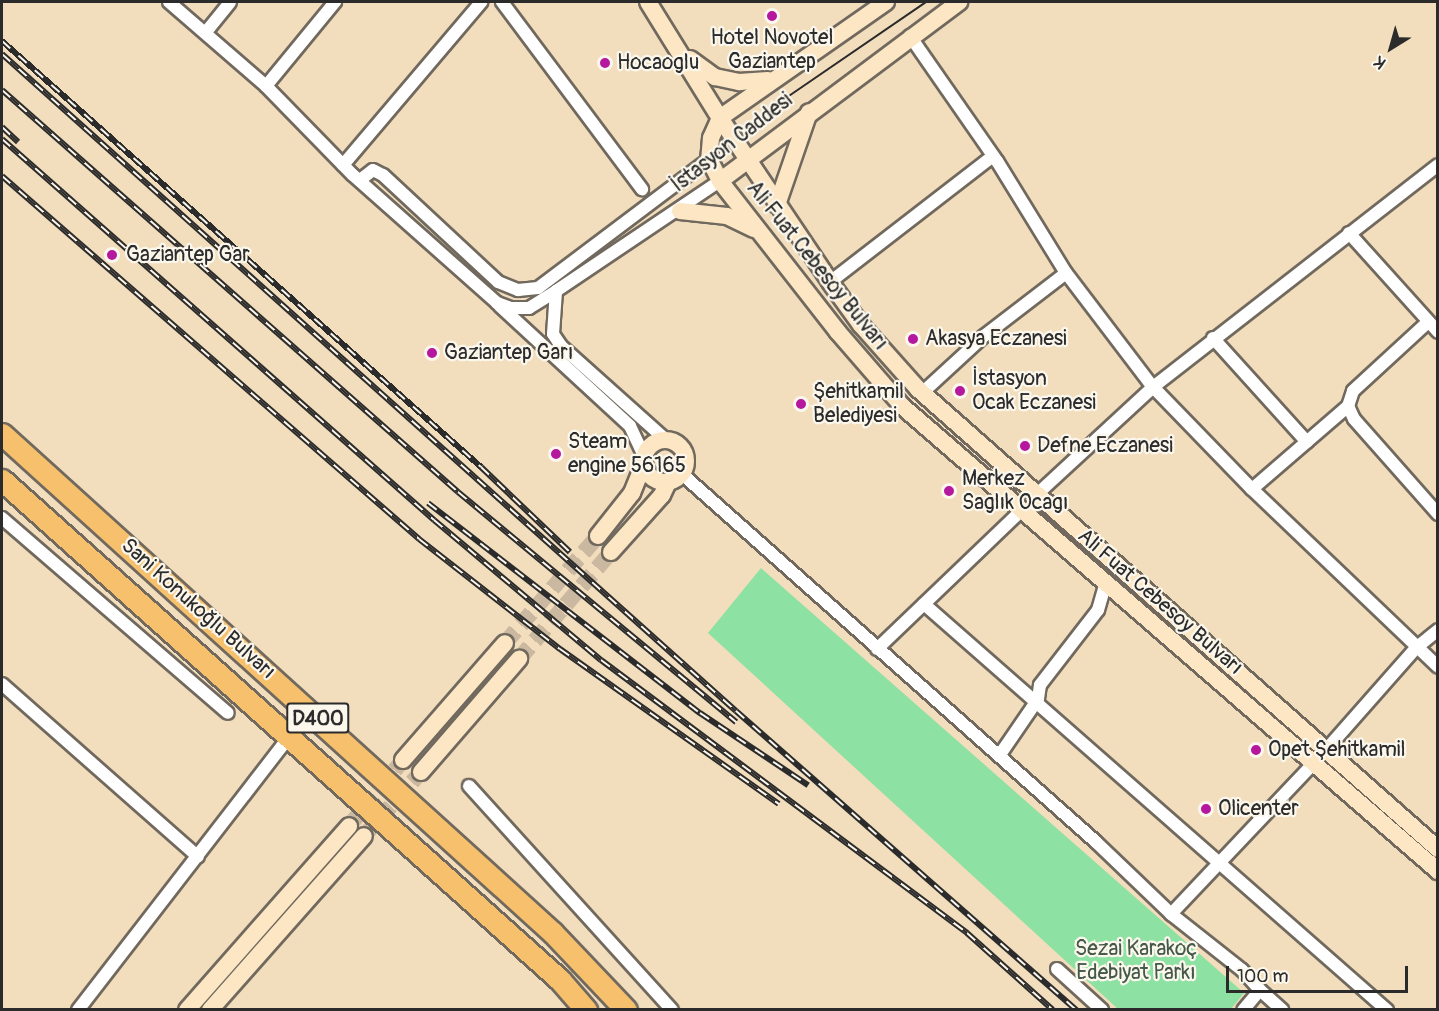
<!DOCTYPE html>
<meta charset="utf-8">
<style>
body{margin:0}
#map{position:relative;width:1439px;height:1011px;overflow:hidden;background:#f2ddbd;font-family:Pangolin,sans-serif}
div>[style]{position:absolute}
.green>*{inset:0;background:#8de1a2}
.secondary-tunnel>*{height:16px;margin-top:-8px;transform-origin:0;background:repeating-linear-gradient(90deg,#cab9a0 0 16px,transparent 0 24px)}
.roads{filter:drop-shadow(2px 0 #71695e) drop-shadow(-2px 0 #71695e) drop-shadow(0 2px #71695e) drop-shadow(0 -2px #71695e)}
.street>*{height:12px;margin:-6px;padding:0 6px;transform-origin:6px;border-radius:6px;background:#fff}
.secondary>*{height:16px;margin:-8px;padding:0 8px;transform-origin:8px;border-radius:8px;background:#fce6c4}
.secondary>.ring{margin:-8px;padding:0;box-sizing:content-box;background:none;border:16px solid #fce6c4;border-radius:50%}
.highway>*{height:21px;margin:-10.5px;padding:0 10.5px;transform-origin:10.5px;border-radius:10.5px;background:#f7c06c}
.tram>*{height:1.5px;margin:-0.75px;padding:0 0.75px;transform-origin:0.75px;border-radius:0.75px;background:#2b2b2b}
.rail>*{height:6px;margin-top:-3px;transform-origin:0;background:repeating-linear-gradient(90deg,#fbf7ec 0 11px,#2b2b2b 0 22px);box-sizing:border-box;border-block:2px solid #2b2b2b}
.dots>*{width:16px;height:16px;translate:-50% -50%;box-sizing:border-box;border:3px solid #fbf7ec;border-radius:50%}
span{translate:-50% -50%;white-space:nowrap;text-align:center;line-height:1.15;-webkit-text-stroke:4.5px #fbf7ec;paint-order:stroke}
.shield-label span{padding:2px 4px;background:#fbf7ec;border:2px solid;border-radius:4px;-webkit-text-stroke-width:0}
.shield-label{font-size:20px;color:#2b2b2b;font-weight:700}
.poi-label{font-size:21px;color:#2b2b2b}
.left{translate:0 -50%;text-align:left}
.street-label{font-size:21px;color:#2b2b2b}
.park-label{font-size:21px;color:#445849}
.frame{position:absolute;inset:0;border:3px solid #2b2b2b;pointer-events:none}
.north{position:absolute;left:1361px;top:18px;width:60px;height:60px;-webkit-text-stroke:4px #fbf7ec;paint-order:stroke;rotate:217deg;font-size:16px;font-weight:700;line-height:24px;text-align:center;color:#2b2b2b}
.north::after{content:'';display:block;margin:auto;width:21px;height:27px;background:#2b2b2b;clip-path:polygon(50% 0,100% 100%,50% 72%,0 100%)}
.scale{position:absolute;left:1226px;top:966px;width:182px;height:27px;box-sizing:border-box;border:3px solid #2b2b2b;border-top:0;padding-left:8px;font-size:18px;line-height:21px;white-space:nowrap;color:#2b2b2b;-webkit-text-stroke:4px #fbf7ec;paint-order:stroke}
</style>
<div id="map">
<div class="green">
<i style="clip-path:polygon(761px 568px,1244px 993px,1231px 1009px,1118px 1009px,708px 633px)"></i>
</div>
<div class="secondary-tunnel">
<i style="left:505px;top:643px;width:142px;rotate:-49deg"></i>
<i style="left:519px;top:659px;width:141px;rotate:-49.3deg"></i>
<i style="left:349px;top:826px;width:85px;rotate:-50.7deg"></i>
<i style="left:364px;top:836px;width:86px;rotate:-48.3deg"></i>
</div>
<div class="roads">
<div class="street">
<i style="left:169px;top:2px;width:128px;rotate:40.9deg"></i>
<i style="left:266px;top:86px;width:124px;rotate:45.7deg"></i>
<i style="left:353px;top:175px;width:193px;rotate:41.6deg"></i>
<i style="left:497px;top:303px;width:15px;rotate:20deg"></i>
<i style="left:511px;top:308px;width:18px"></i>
<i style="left:529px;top:308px;width:32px;rotate:-32deg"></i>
<i style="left:556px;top:291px;width:197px;rotate:-33.9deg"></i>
<i style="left:502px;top:2px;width:234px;rotate:53.2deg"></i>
<i style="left:206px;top:32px;width:38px;rotate:-51deg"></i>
<i style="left:910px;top:36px;width:152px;rotate:55.2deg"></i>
<i style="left:997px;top:161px;width:132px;rotate:58.4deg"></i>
<i style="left:1066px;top:273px;width:143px;rotate:52.7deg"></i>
<i style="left:1153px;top:387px;width:142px;rotate:45.9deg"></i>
<i style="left:1252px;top:489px;width:257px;rotate:43.7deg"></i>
<i style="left:266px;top:86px;width:109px;rotate:-50.6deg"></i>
<i style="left:343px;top:165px;width:214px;rotate:-49.7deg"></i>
<i style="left:360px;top:180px;width:16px;rotate:-38deg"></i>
<i style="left:373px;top:170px;width:11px;rotate:27deg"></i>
<i style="left:383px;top:175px;width:157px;rotate:42.9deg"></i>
<i style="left:498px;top:282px;width:22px;rotate:22deg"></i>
<i style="left:518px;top:290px;width:20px;rotate:-6deg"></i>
<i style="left:538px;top:288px;width:214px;rotate:-37deg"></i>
<i style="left:1349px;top:233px;width:133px;rotate:48deg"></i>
<i style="left:830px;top:282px;width:206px;rotate:-37.7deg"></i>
<i style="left:556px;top:291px;width:43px;rotate:94deg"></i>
<i style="left:553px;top:334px;width:14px;rotate:56deg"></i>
<i style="left:561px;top:346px;width:141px;rotate:41.8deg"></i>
<i style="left:500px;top:306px;width:177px;rotate:42.7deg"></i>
<i style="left:630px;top:426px;width:33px;rotate:65deg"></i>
<i style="left:1428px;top:322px;width:102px;rotate:137.4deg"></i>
<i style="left:1353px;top:391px;width:16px;rotate:108deg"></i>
<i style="left:1348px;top:406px;width:14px;rotate:65deg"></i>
<i style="left:1354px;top:419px;width:127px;rotate:48.5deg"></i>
<i style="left:1213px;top:338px;width:140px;rotate:47.9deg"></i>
<i style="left:922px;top:393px;width:84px;rotate:-42.6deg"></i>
<i style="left:984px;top:336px;width:103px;rotate:-37.5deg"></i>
<i style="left:682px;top:474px;width:554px;rotate:41.63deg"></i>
<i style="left:1096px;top:842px;width:104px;rotate:43.8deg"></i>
<i style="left:1171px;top:914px;width:90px;rotate:38.3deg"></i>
<i style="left:1242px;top:970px;width:27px;rotate:48deg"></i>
<i style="left:1260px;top:990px;width:26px;rotate:130deg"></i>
<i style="left:1252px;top:489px;width:127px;rotate:-40.8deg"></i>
<i style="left:1035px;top:496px;width:161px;rotate:-42.7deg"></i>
<i style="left:1153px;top:387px;width:361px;rotate:-37.9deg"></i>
<i style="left:2px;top:518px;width:298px;rotate:40.8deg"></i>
<i style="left:924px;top:604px;width:616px;rotate:41.25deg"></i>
<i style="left:877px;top:649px;width:202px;rotate:-43.8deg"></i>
<i style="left:2px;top:684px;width:261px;rotate:41.4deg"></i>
<i style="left:1326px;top:750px;width:136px;rotate:-48.6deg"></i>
<i style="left:1416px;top:648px;width:28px;rotate:-39deg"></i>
<i style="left:999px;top:756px;width:69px;rotate:-55.6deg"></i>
<i style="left:1038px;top:699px;width:14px;rotate:-82deg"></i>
<i style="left:1040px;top:685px;width:95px;rotate:-52.3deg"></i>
<i style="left:1098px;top:610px;width:26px;rotate:-74deg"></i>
<i style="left:469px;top:786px;width:302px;rotate:47.8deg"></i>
<i style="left:1171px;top:914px;width:205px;rotate:-46.6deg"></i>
<i style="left:1057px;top:969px;width:61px;rotate:42.3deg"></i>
<i style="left:1260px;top:990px;width:30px;rotate:42deg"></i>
<i style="left:78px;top:1010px;width:345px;rotate:-52.3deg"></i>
</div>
<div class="secondary">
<i style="left:648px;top:2px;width:137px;rotate:58.2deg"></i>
<i style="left:720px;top:118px;width:197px;rotate:56.1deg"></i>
<i style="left:830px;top:282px;width:53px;rotate:54.2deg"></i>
<i style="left:861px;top:325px;width:86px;rotate:48.3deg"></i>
<i style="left:918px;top:389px;width:694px;rotate:41.5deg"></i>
<i style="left:886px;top:2px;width:203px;rotate:145.1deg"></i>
<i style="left:720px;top:118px;width:22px;rotate:114deg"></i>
<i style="left:711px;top:138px;width:21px;rotate:95deg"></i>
<i style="left:709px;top:159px;width:25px;rotate:63deg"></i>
<i style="left:720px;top:181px;width:192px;rotate:52deg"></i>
<i style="left:838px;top:332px;width:98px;rotate:49.1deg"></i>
<i style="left:902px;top:406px;width:710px;rotate:40.94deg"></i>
<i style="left:690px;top:59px;width:31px;rotate:36deg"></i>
<i style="left:715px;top:77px;width:25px;rotate:12deg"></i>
<i style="left:739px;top:82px;width:29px;rotate:-4deg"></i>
<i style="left:720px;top:181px;width:299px;rotate:-36.8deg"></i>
<i style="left:777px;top:205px;width:98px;rotate:-71deg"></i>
<i style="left:680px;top:211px;width:47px;rotate:6.1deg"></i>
<i style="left:727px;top:216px;width:30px;rotate:26deg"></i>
<i class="ring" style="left:644px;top:440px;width:26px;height:26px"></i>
<i style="left:598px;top:536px;width:55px;rotate:-51.7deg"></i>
<i style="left:632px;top:493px;width:31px;rotate:-68deg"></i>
<i style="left:611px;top:552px;width:76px;rotate:-48.2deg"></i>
<i style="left:662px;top:495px;width:14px;rotate:-65deg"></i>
<i style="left:403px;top:760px;width:155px;rotate:-48.9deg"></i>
<i style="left:421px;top:772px;width:150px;rotate:-49.1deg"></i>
<i style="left:187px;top:1010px;width:245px;rotate:-48.6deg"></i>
<i style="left:210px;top:1010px;width:232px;rotate:-48.5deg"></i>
</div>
<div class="highway">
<i style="left:2px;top:434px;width:743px;rotate:42.16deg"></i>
<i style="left:553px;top:933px;width:106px;rotate:46.5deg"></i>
<i style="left:2px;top:480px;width:749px;rotate:41.86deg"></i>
<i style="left:560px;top:980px;width:40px;rotate:49deg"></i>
</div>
</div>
<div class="tram">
<i style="left:786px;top:98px;width:170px;rotate:-34.4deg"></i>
</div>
<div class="rail">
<i style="left:2px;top:41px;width:641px;rotate:41.65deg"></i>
<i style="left:481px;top:467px;width:123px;rotate:43.7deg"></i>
<i style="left:2px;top:54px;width:985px;rotate:41.83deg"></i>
<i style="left:736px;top:711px;width:453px;rotate:41.3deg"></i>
<i style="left:2px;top:90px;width:608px;rotate:41.4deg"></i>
<i style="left:458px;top:492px;width:361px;rotate:39.6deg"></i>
<i style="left:2px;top:127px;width:22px;rotate:43deg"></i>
<i style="left:2px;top:139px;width:576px;rotate:41.41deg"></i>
<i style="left:434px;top:520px;width:218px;rotate:40deg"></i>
<i style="left:601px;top:660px;width:457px;rotate:36.7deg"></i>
<i style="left:967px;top:933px;width:115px;rotate:41.8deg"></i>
<i style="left:2px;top:176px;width:553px;rotate:41.04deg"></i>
<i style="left:419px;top:539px;width:179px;rotate:38deg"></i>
<i style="left:560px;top:649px;width:268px;rotate:35.3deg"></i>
<i style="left:428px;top:503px;width:344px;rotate:37.7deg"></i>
<i style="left:700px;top:713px;width:130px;rotate:33.7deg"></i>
</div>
<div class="dots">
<i style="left:772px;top:16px;background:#b5179e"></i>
<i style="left:605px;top:63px;background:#b5179e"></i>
<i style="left:112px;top:255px;background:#b5179e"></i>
<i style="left:913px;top:339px;background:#b5179e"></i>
<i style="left:432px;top:353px;background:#b5179e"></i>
<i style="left:960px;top:391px;background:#b5179e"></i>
<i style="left:801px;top:404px;background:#b5179e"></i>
<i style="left:1025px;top:446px;background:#b5179e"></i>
<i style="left:556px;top:454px;background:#b5179e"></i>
<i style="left:949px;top:491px;background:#b5179e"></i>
<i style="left:1256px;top:750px;background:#b5179e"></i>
<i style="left:1206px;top:809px;background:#b5179e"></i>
</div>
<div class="shield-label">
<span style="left:318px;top:718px">D400</span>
</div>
<div class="poi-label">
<span style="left:772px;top:50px">Hotel Novotel<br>Gaziantep</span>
<span class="left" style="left:617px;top:63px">Hocaoglu</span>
<span class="left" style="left:126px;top:255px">Gaziantep Gar</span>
<span class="left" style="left:925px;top:339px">Akasya Eczanesi</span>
<span class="left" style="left:444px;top:353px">Gaziantep Garı</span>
<span class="left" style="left:972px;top:391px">İstasyon<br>Ocak Eczanesi</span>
<span class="left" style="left:813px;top:404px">Şehitkamil<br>Belediyesi</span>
<span class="left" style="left:568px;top:454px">Steam<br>engine 56165</span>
<span class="left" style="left:1037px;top:446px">Defne Eczanesi</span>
<span class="left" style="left:962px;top:491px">Merkez<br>Saglık Ocagı</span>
<span class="left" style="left:1268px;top:750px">Opet Şehitkamil</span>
<span class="left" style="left:1218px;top:809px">Olicenter</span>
</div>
<div class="street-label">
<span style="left:732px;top:143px;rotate:-38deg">İstasyon Caddesi</span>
<span style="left:817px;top:266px;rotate:51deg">Ali Fuat Cebesoy Bulvarı</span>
<span style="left:1160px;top:602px;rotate:41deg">Ali Fuat Cebesoy Bulvarı</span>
<span style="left:198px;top:609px;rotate:42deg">Sani Konukoğlu Bulvarı</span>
</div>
<div class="park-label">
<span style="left:1136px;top:961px">Sezai Karakoç<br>Edebiyat Parkı</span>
</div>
<div class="frame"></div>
<div class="north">K</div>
<div class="scale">100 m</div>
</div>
